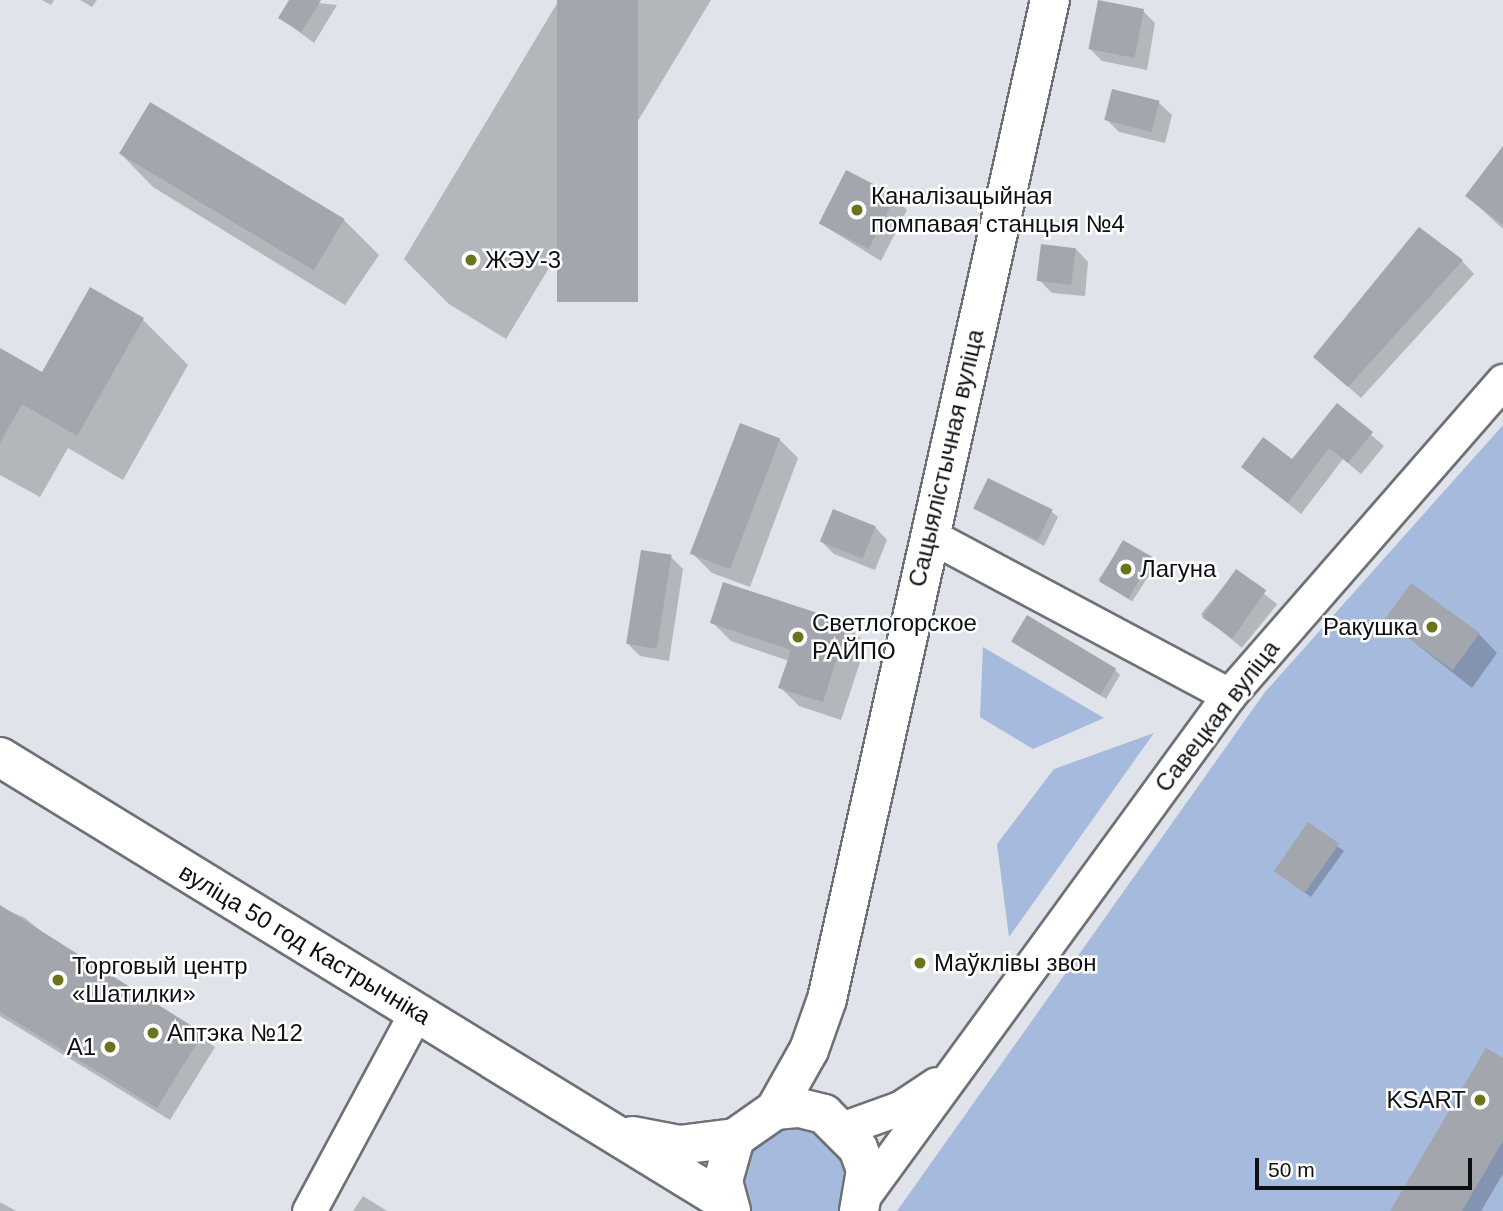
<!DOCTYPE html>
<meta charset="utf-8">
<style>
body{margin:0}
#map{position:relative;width:1503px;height:1211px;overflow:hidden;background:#e0e4ea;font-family:Arial,sans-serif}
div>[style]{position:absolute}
.green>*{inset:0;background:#a5badd}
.shadow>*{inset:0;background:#0003;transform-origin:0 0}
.building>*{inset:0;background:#a3a6ac;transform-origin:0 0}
.roads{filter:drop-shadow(2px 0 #6e7277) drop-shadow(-2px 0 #6e7277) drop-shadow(0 2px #6e7277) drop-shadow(0 -2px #6e7277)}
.minor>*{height:33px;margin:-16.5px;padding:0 16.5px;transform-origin:16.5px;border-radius:16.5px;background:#fff}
.tertiary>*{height:38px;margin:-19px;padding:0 19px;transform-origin:19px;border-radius:19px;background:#fff}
.secondary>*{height:38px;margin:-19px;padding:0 19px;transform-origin:19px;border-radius:19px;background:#fff}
.dots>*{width:19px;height:19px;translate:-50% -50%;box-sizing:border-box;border:4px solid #fff;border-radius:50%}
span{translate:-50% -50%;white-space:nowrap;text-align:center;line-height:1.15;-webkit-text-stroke:5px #fff;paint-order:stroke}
.poi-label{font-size:24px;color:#0f1012}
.left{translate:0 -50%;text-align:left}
.right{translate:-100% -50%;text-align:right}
.street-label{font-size:24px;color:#0f1012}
.scale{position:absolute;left:1255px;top:1158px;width:217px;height:32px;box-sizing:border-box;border:4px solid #0f1012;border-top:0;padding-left:9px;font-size:21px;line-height:24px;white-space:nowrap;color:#0f1012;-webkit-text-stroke:5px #fff;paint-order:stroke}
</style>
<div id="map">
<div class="green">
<i style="clip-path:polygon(1503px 425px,1503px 1211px,897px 1211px,1265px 692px)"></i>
<i style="clip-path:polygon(983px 647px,1104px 718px,1033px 749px,980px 717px)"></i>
<i style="clip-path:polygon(1154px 733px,1009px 937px,997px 844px,1054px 769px)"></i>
<i style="clip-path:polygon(772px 1126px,820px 1128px,850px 1165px,842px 1211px,747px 1211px,740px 1161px)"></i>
</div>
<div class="shadow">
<i style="clip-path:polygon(42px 0,54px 0,51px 5px)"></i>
<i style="clip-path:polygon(80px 0,97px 0,92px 7px)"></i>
<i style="clip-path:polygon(291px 0,337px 5px,314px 43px,280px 18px)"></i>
<i style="clip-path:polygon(559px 0,711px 0,506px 339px,449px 304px,404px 259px)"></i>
<i style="clip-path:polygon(1143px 11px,1155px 23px,1147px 70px,1102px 61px,1090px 49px)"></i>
<i style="clip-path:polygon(1159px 103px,1172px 115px,1165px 143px,1119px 132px,1106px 119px)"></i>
<i style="clip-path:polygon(119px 152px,344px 220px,379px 255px,345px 305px,153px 187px)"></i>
<i style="clip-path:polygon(1503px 165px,1503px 229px,1467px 196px)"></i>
<i style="clip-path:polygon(894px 197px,907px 210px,881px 261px,821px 224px)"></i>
<i style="clip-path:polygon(1076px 249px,1088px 262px,1085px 296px,1052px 293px,1039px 280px)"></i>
<i style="clip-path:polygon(1462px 261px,1474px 274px,1361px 398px,1328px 369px)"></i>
<i style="clip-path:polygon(143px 320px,188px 365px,123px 480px,68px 448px,40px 497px,0 475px,0 350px,43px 375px)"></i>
<i style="clip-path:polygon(1337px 405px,1384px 446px,1361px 474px,1343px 459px,1301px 514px,1243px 467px,1292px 461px)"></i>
<i style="clip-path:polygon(779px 439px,798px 458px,750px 587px,712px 573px,693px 554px)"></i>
<i style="clip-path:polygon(975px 509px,1052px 512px,1058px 517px,1044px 546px)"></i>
<i style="clip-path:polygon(875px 527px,887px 540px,875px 570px,834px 554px,822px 542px)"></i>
<i style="left:1123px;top:542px;width:40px;height:45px;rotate:33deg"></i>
<i style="clip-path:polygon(671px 557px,683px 569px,669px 661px,640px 656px,628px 644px)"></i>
<i style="left:1236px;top:571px;width:53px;height:56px;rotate:39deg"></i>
<i style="clip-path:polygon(724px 584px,847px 625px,866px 644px,841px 720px,799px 706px,780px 687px,789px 661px,731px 641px,712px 622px)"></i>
<i style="clip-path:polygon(1386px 620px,1479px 634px,1497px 653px,1472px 688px)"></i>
<i style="clip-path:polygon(1013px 642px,1115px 670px,1120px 675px,1106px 699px)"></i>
<i style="clip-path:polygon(1309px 825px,1344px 851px,1311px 897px,1282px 876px)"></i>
<i style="clip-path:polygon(0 907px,25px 918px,62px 948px,215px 1047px,170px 1120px,0 1016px)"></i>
<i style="clip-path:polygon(1503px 1060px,1503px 1174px,1481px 1211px,1393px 1211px)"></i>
<i style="clip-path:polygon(363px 1196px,387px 1211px,353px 1211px)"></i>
<i style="clip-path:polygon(0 1202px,16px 1211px,0 1211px)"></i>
</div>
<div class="building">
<i style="clip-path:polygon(289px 0,321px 0,301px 32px,278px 18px)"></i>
<i style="left:557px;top:0;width:81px;height:302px"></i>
<i style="left:1098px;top:0;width:47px;height:50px;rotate:11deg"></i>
<i style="left:1112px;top:89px;width:49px;height:32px;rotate:14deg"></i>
<i style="left:150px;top:102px;width:227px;height:60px;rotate:31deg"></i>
<i style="clip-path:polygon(1503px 146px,1503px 225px,1465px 196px)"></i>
<i style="left:846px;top:170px;width:56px;height:60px;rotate:27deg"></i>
<i style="clip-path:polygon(1419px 227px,1463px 260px,1348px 387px,1313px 357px)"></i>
<i style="left:1041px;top:244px;width:35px;height:37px;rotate:7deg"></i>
<i style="clip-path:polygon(90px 287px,144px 318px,77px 436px,22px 404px,0 443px,0 348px,42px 372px)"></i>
<i style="clip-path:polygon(1337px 403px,1373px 432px,1348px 463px,1329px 448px,1288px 503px,1241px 467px,1263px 437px,1292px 459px)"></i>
<i style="left:740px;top:423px;width:43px;height:140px;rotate:21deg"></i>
<i style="left:988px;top:478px;width:72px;height:34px;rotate:26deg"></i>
<i style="left:833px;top:509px;width:46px;height:35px;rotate:22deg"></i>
<i style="left:1123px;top:540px;width:34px;height:48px;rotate:30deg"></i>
<i style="left:641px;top:550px;width:31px;height:95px;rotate:9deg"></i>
<i style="left:1236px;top:569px;width:37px;height:59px;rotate:35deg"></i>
<i style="clip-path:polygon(723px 582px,848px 623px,823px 702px,778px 688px,791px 650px,710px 623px)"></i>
<i style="left:1411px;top:583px;width:85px;height:46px;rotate:36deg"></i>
<i style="left:1027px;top:615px;width:104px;height:31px;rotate:31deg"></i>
<i style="left:1308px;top:822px;width:38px;height:60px;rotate:35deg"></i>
<i style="clip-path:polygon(0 905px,203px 1033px,157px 1108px,0 1012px)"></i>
<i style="clip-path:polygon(1486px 1048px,1503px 1058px,1503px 1141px,1462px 1211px,1390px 1211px)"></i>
</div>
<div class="roads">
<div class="minor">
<i style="left:929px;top:535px;width:340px;rotate:28.1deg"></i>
<i style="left:844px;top:1128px;width:59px;rotate:-19.7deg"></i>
<i style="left:900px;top:1108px;width:43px;rotate:-33.7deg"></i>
<i style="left:865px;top:1194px;width:618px;rotate:-53.89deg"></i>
<i style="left:1229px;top:695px;width:417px;rotate:-48.9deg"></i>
<i style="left:309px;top:1211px;width:226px;rotate:-61.7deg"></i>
</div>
<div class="tertiary">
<i style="left:0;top:757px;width:853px;rotate:31.53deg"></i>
<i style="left:632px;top:1136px;width:48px;rotate:10.8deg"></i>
<i style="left:679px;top:1145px;width:56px;rotate:-7.1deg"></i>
</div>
<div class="secondary">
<i style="left:775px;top:1110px;width:69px;rotate:-60.5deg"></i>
<i style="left:809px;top:1050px;width:54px;rotate:-70.6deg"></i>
<i style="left:827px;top:999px;width:1024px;rotate:-77.42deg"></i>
<i style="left:731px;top:1211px;width:31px;rotate:-105deg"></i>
<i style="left:723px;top:1181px;width:45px;rotate:-74.4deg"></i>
<i style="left:735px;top:1138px;width:49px;rotate:-35deg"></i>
<i style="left:775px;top:1110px;width:25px;rotate:-5deg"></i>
<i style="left:800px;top:1108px;width:25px;rotate:14deg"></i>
<i style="left:824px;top:1114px;width:48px;rotate:45deg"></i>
<i style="left:858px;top:1148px;width:23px;rotate:70deg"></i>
<i style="left:866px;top:1170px;width:42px;rotate:99.7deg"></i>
</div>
</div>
<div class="dots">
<i style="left:857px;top:210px;background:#6b731c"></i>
<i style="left:471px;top:260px;background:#6b731c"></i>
<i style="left:1126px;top:569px;background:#6b731c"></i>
<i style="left:1432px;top:627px;background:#6b731c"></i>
<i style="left:798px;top:637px;background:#6b731c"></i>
<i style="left:920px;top:963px;background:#6b731c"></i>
<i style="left:58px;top:980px;background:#6b731c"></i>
<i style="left:153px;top:1033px;background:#6b731c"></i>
<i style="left:110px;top:1047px;background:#6b731c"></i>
<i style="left:1480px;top:1100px;background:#6b731c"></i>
</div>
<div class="poi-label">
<span class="left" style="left:871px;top:210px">Каналізацыйная<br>помпавая станцыя №4</span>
<span class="left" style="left:485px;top:260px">ЖЭУ-3</span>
<span class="left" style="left:1140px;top:569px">Лагуна</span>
<span class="left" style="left:812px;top:637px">Светлогорское<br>РАЙПО</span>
<span class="right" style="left:1418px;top:627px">Ракушка</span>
<span class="left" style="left:934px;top:963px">Маўклівы звон</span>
<span class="left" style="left:72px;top:980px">Торговый центр<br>«Шатилки»</span>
<span class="left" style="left:167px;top:1033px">Аптэка №12</span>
<span class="right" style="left:96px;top:1047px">A1</span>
<span class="right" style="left:1466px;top:1100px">KSART</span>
</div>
<div class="street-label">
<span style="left:946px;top:458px;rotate:-77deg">Сацыялістычная вуліца</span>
<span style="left:1217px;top:716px;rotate:-52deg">Савецкая вуліца</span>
<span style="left:305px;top:944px;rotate:31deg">вуліца 50 год Кастрычніка</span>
</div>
<div class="scale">50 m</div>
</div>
